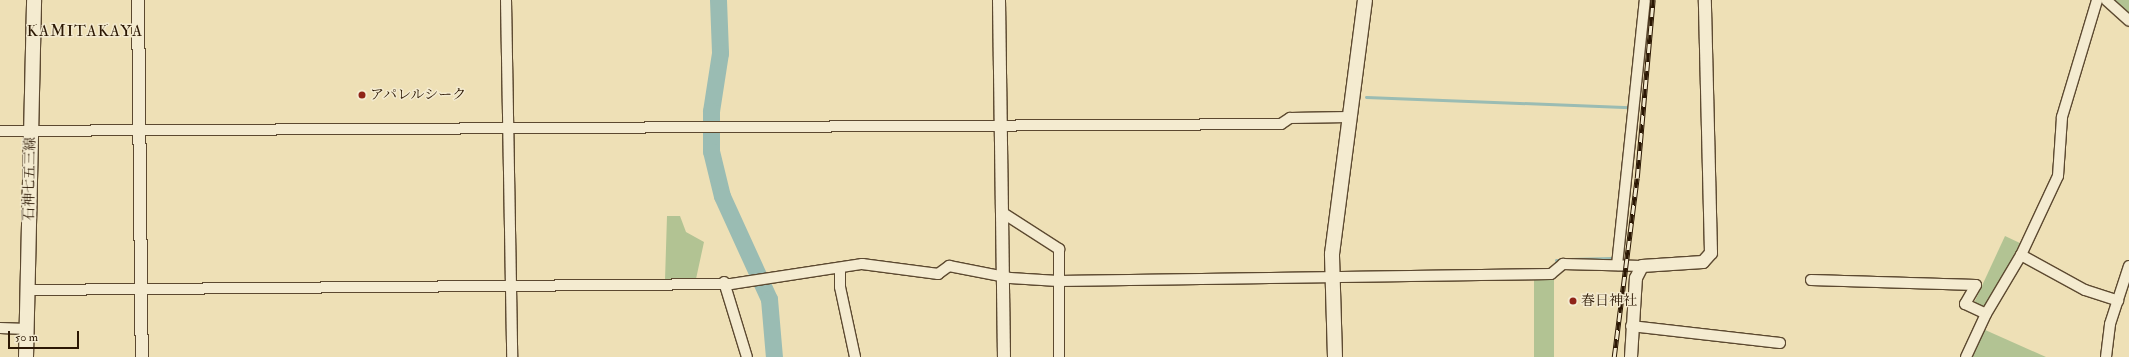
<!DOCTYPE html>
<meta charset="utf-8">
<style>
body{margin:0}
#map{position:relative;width:2129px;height:357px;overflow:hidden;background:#eee0b6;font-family:"IM FELL Double Pica","Noto Serif JP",serif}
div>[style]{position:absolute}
.green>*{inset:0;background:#b2c393;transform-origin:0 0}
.stream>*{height:3px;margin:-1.5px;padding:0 1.5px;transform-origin:1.5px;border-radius:1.5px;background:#9abcb3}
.river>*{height:17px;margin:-8.5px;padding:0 8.5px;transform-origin:8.5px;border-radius:8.5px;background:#9abcb3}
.roads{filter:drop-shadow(1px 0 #5c4930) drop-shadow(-1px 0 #5c4930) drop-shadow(0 1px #5c4930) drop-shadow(0 -1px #5c4930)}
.minor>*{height:10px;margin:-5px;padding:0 5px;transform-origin:5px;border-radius:5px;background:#f4ebd0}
.tertiary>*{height:12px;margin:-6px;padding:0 6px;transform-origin:6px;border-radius:6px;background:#f4ebd0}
.secondary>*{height:14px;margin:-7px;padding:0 7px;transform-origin:7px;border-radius:7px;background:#f4ebd0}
.rail>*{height:4.5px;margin-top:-2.25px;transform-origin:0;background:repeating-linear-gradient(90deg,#f4ebd0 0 9px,#2b1703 0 18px);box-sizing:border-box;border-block:1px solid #2b1703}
.dots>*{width:11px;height:11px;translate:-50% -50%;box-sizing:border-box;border:2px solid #f4ebd0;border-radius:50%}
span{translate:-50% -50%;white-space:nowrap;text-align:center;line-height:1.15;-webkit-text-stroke:3px #f4ebd0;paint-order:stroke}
.poi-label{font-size:14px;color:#2b1703}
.left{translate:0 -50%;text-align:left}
.street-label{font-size:14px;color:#2b1703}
.quarter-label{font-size:16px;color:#2b1703;letter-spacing:1px}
.scale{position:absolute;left:8px;top:331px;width:71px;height:18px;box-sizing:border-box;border:2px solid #2b1703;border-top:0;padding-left:5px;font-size:12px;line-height:14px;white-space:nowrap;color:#2b1703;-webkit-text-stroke:3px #f4ebd0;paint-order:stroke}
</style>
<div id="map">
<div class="green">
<i style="clip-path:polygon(2110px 0,2129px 0,2129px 19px)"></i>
<i style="clip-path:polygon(667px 216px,680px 216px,686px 232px,704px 242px,696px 279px,665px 280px)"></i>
<i style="clip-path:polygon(2005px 236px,2022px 244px,1988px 305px,1983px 307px,1974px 303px)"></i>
<i style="left:1534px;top:278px;width:20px;height:79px"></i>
<i style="clip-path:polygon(1983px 329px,2046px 357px,1970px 357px)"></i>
</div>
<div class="stream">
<i style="left:1366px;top:97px;width:264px;rotate:2.2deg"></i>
<i style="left:1570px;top:259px;width:42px;rotate:-1.4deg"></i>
<i style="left:1556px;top:260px;width:8px"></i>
</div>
<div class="river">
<i style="left:718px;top:0;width:53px;rotate:87.8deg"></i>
<i style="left:720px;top:53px;width:59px;rotate:98.8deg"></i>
<i style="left:711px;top:111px;width:40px;rotate:90deg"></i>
<i style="left:711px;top:151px;width:46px;rotate:76.3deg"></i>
<i style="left:722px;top:196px;width:113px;rotate:65.5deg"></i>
<i style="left:769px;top:299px;width:58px;rotate:85.1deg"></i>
</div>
<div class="roads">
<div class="minor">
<i style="left:506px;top:0;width:357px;rotate:89deg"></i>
<i style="left:2106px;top:0;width:31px;rotate:42deg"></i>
<i style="left:0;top:131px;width:1281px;rotate:-0.31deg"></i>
<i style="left:1281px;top:124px;width:11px;rotate:-34deg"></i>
<i style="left:1290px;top:118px;width:59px;rotate:-1deg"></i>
<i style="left:1003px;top:213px;width:67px;rotate:32.7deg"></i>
<i style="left:1059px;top:249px;width:108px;rotate:90deg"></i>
<i style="left:2021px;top:255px;width:73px;rotate:28.7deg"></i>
<i style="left:2085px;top:290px;width:35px;rotate:18deg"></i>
<i style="left:1617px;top:265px;width:266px;rotate:-84deg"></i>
<i style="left:840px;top:268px;width:19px;rotate:90deg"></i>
<i style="left:840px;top:287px;width:72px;rotate:77.9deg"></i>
<i style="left:1811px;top:280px;width:165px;rotate:1.7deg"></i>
<i style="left:1976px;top:285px;width:22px;rotate:120deg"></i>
<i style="left:1965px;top:304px;width:23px;rotate:25deg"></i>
<i style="left:724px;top:282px;width:78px;rotate:73deg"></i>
<i style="left:29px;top:290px;width:702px;rotate:-0.49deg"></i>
<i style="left:731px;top:284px;width:133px;rotate:-8.7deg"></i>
<i style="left:862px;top:264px;width:77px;rotate:7.5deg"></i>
<i style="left:938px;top:274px;width:14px;rotate:-36deg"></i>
<i style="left:949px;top:266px;width:62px;rotate:11.1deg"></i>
<i style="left:1010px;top:278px;width:48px;rotate:3.6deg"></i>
<i style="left:1058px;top:281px;width:493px;rotate:-0.8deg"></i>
<i style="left:1551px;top:274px;width:16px;rotate:-40deg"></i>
<i style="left:1563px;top:264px;width:79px;rotate:1.5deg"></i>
<i style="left:1631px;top:326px;width:150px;rotate:6.5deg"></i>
<i style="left:0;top:328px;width:27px;rotate:2deg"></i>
<i style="left:1966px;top:357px;width:47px;rotate:-65.1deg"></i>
<i style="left:1986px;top:314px;width:69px;rotate:-59.3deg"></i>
<i style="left:2021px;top:255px;width:87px;rotate:-64.9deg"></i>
<i style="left:2058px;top:176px;width:59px;rotate:-86.1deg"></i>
<i style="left:2062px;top:117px;width:122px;rotate:-73.3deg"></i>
<i style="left:2106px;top:357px;width:33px;rotate:-83deg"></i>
<i style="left:2110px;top:324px;width:61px;rotate:-71.9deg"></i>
</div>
<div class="tertiary">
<i style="left:138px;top:0;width:357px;rotate:89.4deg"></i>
<i style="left:999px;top:0;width:357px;rotate:89.2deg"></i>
<i style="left:1631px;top:357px;width:79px;rotate:-86.4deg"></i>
<i style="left:1636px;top:278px;width:13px;rotate:-63deg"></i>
<i style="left:1642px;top:266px;width:61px;rotate:-3.8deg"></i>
<i style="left:1703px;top:262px;width:12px;rotate:-48deg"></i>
<i style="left:1711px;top:253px;width:253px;rotate:-91.4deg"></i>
</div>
<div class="secondary">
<i style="left:26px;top:357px;width:357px;rotate:-88.7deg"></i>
<i style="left:1335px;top:357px;width:103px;rotate:-91.7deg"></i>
<i style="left:1332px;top:254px;width:256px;rotate:-82.6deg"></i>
</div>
</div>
<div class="rail">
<i style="left:1614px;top:357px;width:180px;rotate:-82.7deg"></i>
<i style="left:1637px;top:178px;width:179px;rotate:-84.9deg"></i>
</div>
<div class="dots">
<i style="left:362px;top:95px;background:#8f2418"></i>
<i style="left:1573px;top:301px;background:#8f2418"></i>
</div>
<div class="poi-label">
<span class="left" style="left:370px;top:95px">アパレルシーク</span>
<span class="left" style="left:1581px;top:301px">春日神社</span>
</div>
<div class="street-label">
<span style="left:30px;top:179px;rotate:-89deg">石神七五三線</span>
</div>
<div class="quarter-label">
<span style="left:85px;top:31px">KAMITAKAYA</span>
</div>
<div class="scale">50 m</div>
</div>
